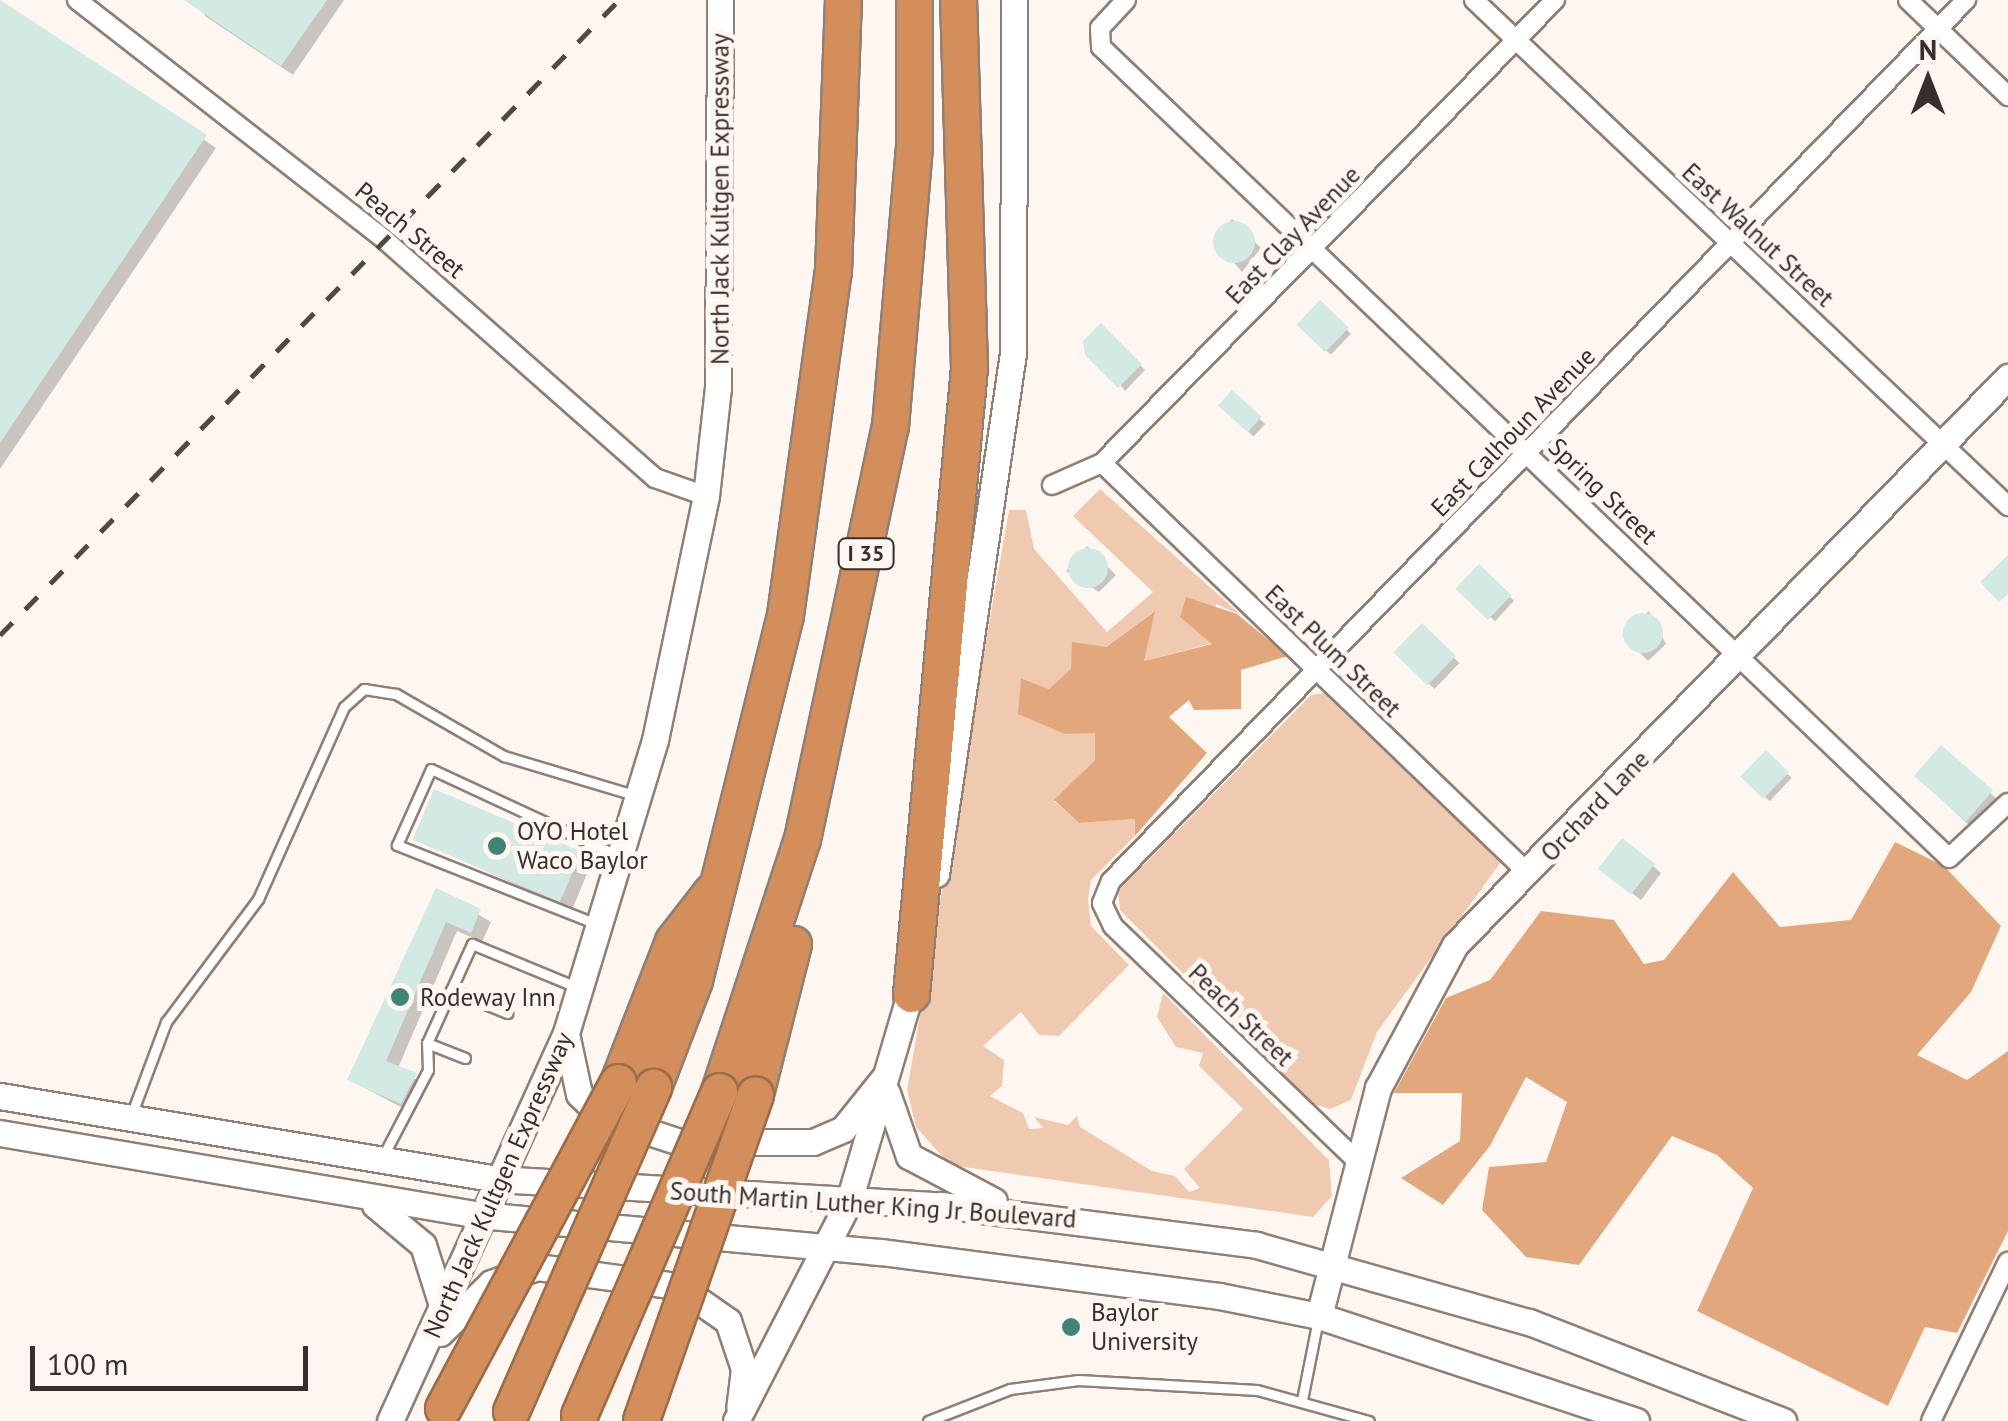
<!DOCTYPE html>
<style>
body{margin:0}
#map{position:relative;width:2008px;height:1421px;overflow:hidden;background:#fdf6f1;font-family:"PT Sans",sans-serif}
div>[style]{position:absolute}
.green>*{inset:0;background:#f0cab0}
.forest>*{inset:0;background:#e3a77d}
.shadow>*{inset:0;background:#0003;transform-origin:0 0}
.building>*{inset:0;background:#d2e9e4;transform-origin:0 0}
.round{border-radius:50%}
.roads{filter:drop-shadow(2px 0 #8f7f74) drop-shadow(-2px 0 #8f7f74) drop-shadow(0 2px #8f7f74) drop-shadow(0 -2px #8f7f74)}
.lane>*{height:9px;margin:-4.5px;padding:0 4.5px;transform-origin:4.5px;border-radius:4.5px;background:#fff}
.street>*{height:18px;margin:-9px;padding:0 9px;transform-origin:9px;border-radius:9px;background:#fff}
.secondary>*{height:25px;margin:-12.5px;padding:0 12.5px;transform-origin:12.5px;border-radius:12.5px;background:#fff}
.highway>*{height:35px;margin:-17.5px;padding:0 17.5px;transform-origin:17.5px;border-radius:17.5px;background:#d38e5b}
.rail>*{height:5px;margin-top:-2.5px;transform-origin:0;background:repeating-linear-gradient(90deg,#504944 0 18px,transparent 0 36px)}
.bridges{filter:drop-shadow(2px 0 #9c6d4a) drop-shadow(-2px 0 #9c6d4a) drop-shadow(0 2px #9c6d4a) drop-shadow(0 -2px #9c6d4a)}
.highway-bridge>*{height:35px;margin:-17.5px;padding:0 17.5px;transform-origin:17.5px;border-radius:17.5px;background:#d38e5b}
.dots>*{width:28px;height:28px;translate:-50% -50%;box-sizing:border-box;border:5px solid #fdf6f1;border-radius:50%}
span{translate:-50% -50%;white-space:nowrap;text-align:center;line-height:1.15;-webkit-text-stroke:10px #fdf6f1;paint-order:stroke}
.shield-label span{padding:2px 8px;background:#fdf6f1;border:2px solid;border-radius:8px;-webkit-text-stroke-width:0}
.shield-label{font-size:22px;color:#362f2b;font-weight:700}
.street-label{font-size:25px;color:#362f2b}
.poi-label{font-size:25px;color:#362f2b}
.left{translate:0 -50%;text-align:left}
.north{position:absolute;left:1878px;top:30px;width:100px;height:100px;-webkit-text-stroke:8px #fdf6f1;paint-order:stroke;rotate:0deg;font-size:28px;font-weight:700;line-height:40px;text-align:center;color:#362f2b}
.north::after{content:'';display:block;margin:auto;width:35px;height:45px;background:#362f2b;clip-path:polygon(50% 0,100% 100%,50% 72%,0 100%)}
.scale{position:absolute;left:30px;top:1346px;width:278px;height:45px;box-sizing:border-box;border:5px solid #362f2b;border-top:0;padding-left:12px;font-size:30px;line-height:35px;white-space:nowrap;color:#362f2b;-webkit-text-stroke:8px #fdf6f1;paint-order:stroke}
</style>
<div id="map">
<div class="green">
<i style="clip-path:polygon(1100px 489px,1241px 615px,1216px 604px,1213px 643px,1144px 661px,1153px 612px,1049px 689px,1022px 678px,1065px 734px,1095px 732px,1095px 760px,1054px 801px,1079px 823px,1135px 819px,1135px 836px,1091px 880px,1088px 899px,1091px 926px,1129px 965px,1059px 1036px,1039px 1035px,1021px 1012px,983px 1046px,1004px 1060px,1002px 1086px,990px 1096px,1023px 1113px,1029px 1129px,1043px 1128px,1034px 1117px,1068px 1125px,1077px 1116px,1080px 1127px,1152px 1171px,1175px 1176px,1189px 1192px,1200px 1188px,1184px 1169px,1243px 1109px,1199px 1066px,1203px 1053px,1176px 1047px,1157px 1017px,1163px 993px,1329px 1160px,1332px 1196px,1313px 1217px,950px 1165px,916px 1127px,907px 1090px,1009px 510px,1026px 510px,1034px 549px,1107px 632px,1153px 592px,1073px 516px)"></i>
<i style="clip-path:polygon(1324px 693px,1501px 862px,1377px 1032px,1351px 1100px,1330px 1109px,1313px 1104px,1120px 910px,1118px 891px,1311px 695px)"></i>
</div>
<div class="forest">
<i style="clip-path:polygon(1186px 597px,1237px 614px,1288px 656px,1241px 670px,1241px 709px,1194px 710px,1189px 700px,1169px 717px,1207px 753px,1135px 836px,1135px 819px,1079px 823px,1054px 800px,1095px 760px,1095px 733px,1065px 734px,1018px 714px,1021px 678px,1049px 689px,1071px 669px,1072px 642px,1106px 647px,1155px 611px,1144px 661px,1212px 644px,1180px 617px)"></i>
<i style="clip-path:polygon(1895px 842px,1944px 866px,2001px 926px,1971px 992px,1917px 1055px,1967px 1080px,2008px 1051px,2008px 1231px,1957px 1333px,1925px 1327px,1888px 1406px,1697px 1311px,1753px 1188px,1717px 1155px,1672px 1136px,1579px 1265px,1526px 1257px,1482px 1210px,1489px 1167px,1546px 1162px,1567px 1102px,1526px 1077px,1490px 1146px,1443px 1205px,1401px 1178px,1460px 1141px,1462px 1093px,1394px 1093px,1446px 998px,1490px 980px,1541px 911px,1614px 920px,1644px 964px,1664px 960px,1733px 872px,1780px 927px,1851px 920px)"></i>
</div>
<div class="shadow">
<i style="clip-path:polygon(198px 0,344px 0,293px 75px,205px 16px)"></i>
<i style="clip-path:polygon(0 1px,216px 148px,0 469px)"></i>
<i style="clip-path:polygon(1232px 219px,1261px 248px,1242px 272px,1213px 238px)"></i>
<i style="left:1320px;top:304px;width:43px;height:29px;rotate:44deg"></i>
<i style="clip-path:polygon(1101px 326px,1145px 370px,1125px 391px,1086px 341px)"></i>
<i style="left:1233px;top:394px;width:44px;height:17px;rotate:43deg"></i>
<i style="clip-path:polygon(1087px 546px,1116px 575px,1099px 592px,1066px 571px)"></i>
<i style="left:1479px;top:568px;width:48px;height:28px;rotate:43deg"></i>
<i style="clip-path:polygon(1649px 611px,1666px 644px,1648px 661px,1622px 635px)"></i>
<i style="left:1422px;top:627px;width:52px;height:36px;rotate:44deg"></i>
<i style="left:1942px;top:748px;width:74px;height:38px;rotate:43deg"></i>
<i style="left:1766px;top:754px;width:35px;height:32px;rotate:43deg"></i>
<i style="clip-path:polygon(416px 839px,580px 853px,591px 864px,572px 910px)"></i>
<i style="clip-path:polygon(1653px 866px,1661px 873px,1641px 900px,1610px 876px)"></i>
<i style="clip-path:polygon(438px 891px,491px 922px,482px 942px,457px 931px,398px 1068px,426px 1086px,412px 1113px,350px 1080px)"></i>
</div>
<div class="building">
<i style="clip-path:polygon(0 0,207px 135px,0 443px)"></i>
<i style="clip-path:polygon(184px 0,327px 0,281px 66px)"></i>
<i class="round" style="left:1213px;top:221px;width:42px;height:42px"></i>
<i style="left:1320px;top:300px;width:40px;height:34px;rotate:44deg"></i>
<i style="clip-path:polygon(1101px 323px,1142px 364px,1118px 388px,1085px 355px,1083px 341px)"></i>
<i style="left:1232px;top:390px;width:40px;height:21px;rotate:42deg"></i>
<i class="round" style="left:1068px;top:548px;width:40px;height:40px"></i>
<i style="clip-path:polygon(2008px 555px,2008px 594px,1999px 602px,1980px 582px)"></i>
<i style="left:1479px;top:564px;width:45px;height:34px;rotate:44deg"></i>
<i class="round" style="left:1623px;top:613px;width:40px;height:40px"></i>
<i style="left:1422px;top:623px;width:47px;height:41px;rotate:44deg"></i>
<i style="left:1941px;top:745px;width:69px;height:41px;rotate:41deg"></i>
<i style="left:1766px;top:750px;width:32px;height:37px;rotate:44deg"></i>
<i style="left:434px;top:789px;width:160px;height:55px;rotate:23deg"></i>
<i style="left:1622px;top:838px;width:42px;height:39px;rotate:38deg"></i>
<i style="clip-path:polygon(436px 888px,481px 909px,471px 933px,446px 922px,386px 1061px,417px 1073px,401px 1104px,347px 1080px)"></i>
</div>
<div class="roads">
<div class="lane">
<i style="left:594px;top:923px;width:212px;rotate:-158.4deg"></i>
<i style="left:397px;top:845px;width:83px;rotate:-65.9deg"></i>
<i style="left:431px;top:769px;width:204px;rotate:24.9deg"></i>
<i style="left:451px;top:990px;width:61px;rotate:22.3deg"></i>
<i style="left:465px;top:1058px;width:41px;rotate:-158.5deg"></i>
<i style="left:427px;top:1043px;width:109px;rotate:-65.6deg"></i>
<i style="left:472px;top:944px;width:116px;rotate:22.4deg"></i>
<i style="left:132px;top:1113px;width:97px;rotate:-69.5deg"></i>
<i style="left:166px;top:1022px;width:154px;rotate:-53.2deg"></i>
<i style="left:258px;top:899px;width:210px;rotate:-65.9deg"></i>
<i style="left:344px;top:707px;width:27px;rotate:-42deg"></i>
<i style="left:364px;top:689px;width:32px;rotate:9deg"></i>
<i style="left:396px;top:694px;width:125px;rotate:29.9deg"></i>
<i style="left:504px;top:756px;width:139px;rotate:16.7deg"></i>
<i style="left:383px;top:1156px;width:97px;rotate:-62.4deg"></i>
<i style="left:428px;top:1070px;width:27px;rotate:-92deg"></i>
<i style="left:1302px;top:1400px;width:83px;rotate:-78.8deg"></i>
<i style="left:928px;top:1421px;width:88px;rotate:-21.3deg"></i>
<i style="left:1010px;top:1389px;width:69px;rotate:-7.5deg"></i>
<i style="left:1078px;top:1380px;width:179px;rotate:3.2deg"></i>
<i style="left:1257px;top:1390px;width:116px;rotate:15.5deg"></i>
</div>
<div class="street">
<i style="left:77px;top:0;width:390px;rotate:37.9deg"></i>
<i style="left:385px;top:240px;width:360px;rotate:41.4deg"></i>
<i style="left:655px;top:478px;width:54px;rotate:19.4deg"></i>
<i style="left:1126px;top:0;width:38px;rotate:133deg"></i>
<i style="left:1100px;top:28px;width:19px;rotate:87deg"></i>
<i style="left:1101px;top:47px;width:1173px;rotate:43.72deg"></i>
<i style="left:1949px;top:858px;width:81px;rotate:-43deg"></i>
<i style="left:1474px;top:0;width:736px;rotate:43.46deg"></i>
<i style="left:1908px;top:0;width:139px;rotate:43.8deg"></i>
<i style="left:1102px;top:463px;width:593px;rotate:43.91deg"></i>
<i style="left:1052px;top:485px;width:55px;rotate:-23.7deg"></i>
<i style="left:1102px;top:463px;width:648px;rotate:-45.63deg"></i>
<i style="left:1354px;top:1158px;width:335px;rotate:-136.1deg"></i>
<i style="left:1113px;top:926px;width:25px;rotate:-116deg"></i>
<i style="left:1102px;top:903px;width:24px;rotate:-68deg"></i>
<i style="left:1111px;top:881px;width:1228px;rotate:-45.86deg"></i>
<i style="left:1931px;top:1421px;width:177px;rotate:-64.2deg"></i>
</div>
<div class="secondary">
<i style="left:936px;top:874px;width:527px;rotate:-81.59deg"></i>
<i style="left:1013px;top:353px;width:353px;rotate:-89.8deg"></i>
<i style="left:567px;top:1038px;width:57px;rotate:77.9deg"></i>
<i style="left:579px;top:1094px;width:33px;rotate:44deg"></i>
<i style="left:603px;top:1117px;width:81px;rotate:18deg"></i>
<i style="left:680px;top:1142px;width:133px"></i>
<i style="left:813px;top:1142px;width:33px;rotate:-23deg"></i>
<i style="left:843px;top:1129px;width:65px;rotate:-51.2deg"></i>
<i style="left:887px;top:1093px;width:67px;rotate:70.8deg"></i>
<i style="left:909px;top:1156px;width:96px;rotate:27.9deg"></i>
<i style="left:0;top:1096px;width:504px;rotate:9.48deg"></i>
<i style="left:497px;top:1179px;width:445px;rotate:3.4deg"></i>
<i style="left:941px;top:1205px;width:318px;rotate:7.2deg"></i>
<i style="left:1256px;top:1245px;width:284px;rotate:15.8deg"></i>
<i style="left:1529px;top:1322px;width:273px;rotate:21.3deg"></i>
<i style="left:0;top:1133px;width:487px;rotate:9.7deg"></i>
<i style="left:480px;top:1215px;width:403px;rotate:5.3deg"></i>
<i style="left:881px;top:1252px;width:341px;rotate:7.4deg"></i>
<i style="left:1219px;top:1296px;width:102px;rotate:11.3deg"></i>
<i style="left:1319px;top:1316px;width:334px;rotate:18.3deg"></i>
<i style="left:375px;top:1205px;width:62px;rotate:39.8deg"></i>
<i style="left:423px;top:1245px;width:60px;rotate:72.5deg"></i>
<i style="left:1319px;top:1316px;width:236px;rotate:-75.5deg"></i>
<i style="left:1378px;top:1088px;width:162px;rotate:-61.7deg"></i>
<i style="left:1455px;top:945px;width:793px;rotate:-45.77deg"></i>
<i style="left:440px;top:1333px;width:71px;rotate:-44.4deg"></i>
<i style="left:491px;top:1283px;width:49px;rotate:-19.2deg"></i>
<i style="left:537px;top:1267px;width:142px;rotate:7.7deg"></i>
<i style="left:678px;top:1286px;width:61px;rotate:35deg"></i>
<i style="left:728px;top:1321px;width:51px;rotate:71.6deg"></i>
<i style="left:744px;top:1369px;width:38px;rotate:97deg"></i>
<i style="left:390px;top:1421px;width:426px;rotate:-65.6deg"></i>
<i style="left:566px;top:1033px;width:306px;rotate:-73.1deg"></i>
<i style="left:655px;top:740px;width:249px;rotate:-78.2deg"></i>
<i style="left:706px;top:496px;width:109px;rotate:-83.7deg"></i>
<i style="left:718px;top:388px;width:388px;rotate:-89.7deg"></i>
<i style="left:736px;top:1421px;width:247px;rotate:-62.8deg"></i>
<i style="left:849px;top:1201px;width:234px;rotate:-73.6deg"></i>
</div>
<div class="highway">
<i style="left:911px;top:994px;width:629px;rotate:-84.71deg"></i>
<i style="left:969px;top:368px;width:368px;rotate:-91.7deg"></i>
<i style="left:618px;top:1082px;width:151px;rotate:-68.7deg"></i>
<i style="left:673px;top:941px;width:63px;rotate:-52deg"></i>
<i style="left:653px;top:1087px;width:115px;rotate:-69deg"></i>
<i style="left:694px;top:980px;width:376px;rotate:-76deg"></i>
<i style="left:785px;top:615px;width:347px;rotate:-82.1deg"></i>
<i style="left:833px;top:271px;width:271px;rotate:-87.9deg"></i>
<i style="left:719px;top:1091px;width:265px;rotate:-71.8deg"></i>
<i style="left:802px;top:839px;width:422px;rotate:-78deg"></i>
<i style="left:890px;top:426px;width:280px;rotate:-85.1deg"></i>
<i style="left:914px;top:147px;width:147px;rotate:-90deg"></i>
<i style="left:755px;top:1094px;width:155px;rotate:-75.8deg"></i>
</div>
</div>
<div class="rail">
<i style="left:0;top:635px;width:887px;rotate:-45.73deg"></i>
</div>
<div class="bridges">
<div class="highway-bridge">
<i style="left:443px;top:1408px;width:370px;rotate:-61.8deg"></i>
<i style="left:511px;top:1411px;width:354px;rotate:-66.3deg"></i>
<i style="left:579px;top:1415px;width:353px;rotate:-66.6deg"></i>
<i style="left:641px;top:1420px;width:345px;rotate:-70.7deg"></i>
</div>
</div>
<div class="dots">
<i style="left:497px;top:846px;background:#408478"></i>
<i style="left:400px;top:997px;background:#408478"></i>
<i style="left:1071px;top:1327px;background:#408478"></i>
</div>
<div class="shield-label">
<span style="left:866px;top:554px">I 35</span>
</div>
<div class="street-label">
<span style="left:720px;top:199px;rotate:-90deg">North Jack Kultgen Expressway</span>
<span style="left:410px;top:230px;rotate:40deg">Peach Street</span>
<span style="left:1293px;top:235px;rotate:-46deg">East Clay Avenue</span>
<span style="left:1758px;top:235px;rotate:43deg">East Walnut Street</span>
<span style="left:1513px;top:432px;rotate:-46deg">East Calhoun Avenue</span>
<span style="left:1603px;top:491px;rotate:44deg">Spring Street</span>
<span style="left:1333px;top:651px;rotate:44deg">East Plum Street</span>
<span style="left:1595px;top:806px;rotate:-46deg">Orchard Lane</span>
<span style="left:1241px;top:1015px;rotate:44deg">Peach Street</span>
<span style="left:498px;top:1185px;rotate:-66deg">North Jack Kultgen Expressway</span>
<span style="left:873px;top:1205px;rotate:4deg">South Martin Luther King Jr Boulevard</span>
</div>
<div class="poi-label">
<span class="left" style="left:517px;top:846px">OYO Hotel<br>Waco Baylor</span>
<span class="left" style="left:420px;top:997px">Rodeway Inn</span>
<span class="left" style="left:1091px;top:1327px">Baylor<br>University</span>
</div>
<div class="north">N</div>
<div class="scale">100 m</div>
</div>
